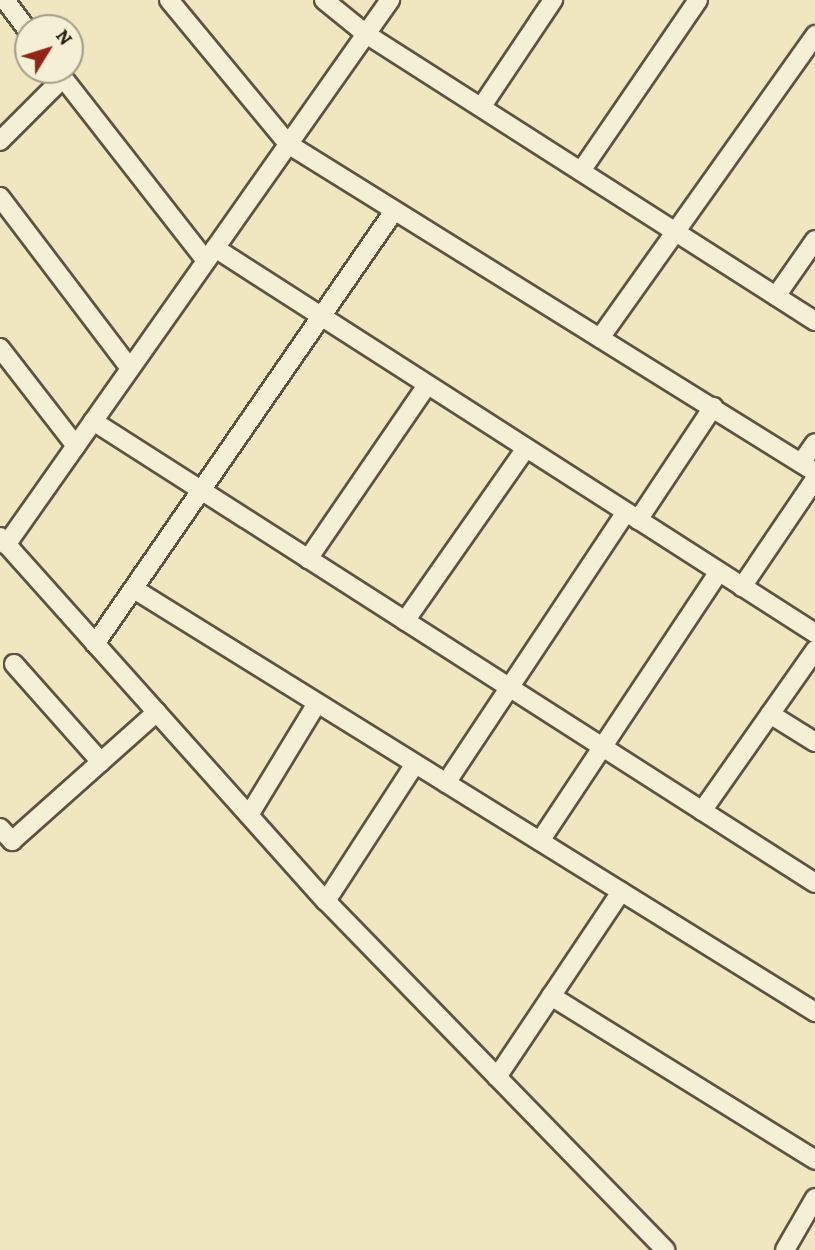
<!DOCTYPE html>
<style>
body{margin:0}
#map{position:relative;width:815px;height:1250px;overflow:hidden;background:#f0e6c0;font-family:Alegreya,serif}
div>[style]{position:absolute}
.roads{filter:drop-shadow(2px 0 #5d5342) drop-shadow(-2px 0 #5d5342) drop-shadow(0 2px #5d5342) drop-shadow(0 -2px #5d5342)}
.street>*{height:18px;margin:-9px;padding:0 9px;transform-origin:9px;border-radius:9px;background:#f5efd6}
span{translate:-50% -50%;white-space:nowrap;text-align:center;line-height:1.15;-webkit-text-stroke:5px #f5efd6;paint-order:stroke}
.north{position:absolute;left:14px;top:14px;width:70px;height:70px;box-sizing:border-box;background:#f5efd6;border:2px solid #a59d8a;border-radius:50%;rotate:52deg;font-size:19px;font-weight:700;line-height:28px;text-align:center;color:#2c2218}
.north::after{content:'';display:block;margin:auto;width:24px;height:32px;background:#8f2418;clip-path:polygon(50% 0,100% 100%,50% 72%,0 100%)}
</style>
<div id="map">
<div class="roads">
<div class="street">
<i style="left:5px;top:0;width:39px;rotate:53deg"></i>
<i style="left:169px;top:0;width:187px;rotate:50.4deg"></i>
<i style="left:288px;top:144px;width:621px;rotate:31.9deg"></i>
<i style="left:324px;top:0;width:54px;rotate:39deg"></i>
<i style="left:366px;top:34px;width:533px;rotate:32.59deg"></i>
<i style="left:57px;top:70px;width:242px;rotate:52deg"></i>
<i style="left:482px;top:106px;width:128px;rotate:-56.2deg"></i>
<i style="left:0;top:141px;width:89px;rotate:-45deg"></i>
<i style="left:581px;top:171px;width:207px;rotate:-55.6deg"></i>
<i style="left:0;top:197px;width:215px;rotate:52.8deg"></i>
<i style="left:215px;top:248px;width:713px;rotate:32.69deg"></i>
<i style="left:776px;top:296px;width:68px;rotate:-55.1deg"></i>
<i style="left:600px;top:338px;width:372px;rotate:-54.6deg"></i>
<i style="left:0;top:348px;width:124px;rotate:52.2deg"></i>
<i style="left:93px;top:421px;width:857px;rotate:32.61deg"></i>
<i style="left:801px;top:463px;width:24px;rotate:-55deg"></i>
<i style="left:638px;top:520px;width:136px;rotate:-56.4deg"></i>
<i style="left:0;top:537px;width:489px;rotate:48.2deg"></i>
<i style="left:326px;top:901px;width:487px;rotate:45.8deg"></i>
<i style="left:6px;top:545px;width:667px;rotate:-54.83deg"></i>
<i style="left:308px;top:559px;width:211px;rotate:-55.6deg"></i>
<i style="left:742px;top:587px;width:130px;rotate:-55.9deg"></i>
<i style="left:134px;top:589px;width:802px;rotate:31.85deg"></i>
<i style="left:405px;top:621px;width:211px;rotate:-55deg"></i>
<i style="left:95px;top:644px;width:526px;rotate:-55.37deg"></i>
<i style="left:14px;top:664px;width:131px;rotate:48.4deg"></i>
<i style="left:770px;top:714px;width:53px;rotate:31.9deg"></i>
<i style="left:446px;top:783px;width:325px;rotate:-56.4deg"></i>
<i style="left:702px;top:811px;width:197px;rotate:-54.9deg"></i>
<i style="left:249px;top:815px;width:131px;rotate:-58.7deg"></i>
<i style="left:0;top:828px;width:18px;rotate:47deg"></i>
<i style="left:12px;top:841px;width:194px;rotate:-41.7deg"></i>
<i style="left:540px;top:841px;width:323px;rotate:-56.4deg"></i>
<i style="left:326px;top:901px;width:163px;rotate:-57deg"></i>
<i style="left:551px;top:996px;width:311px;rotate:31.8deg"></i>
<i style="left:497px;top:1077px;width:223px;rotate:-56.2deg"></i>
<i style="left:785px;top:1250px;width:60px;rotate:-60deg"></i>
</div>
</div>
<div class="north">N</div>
</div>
